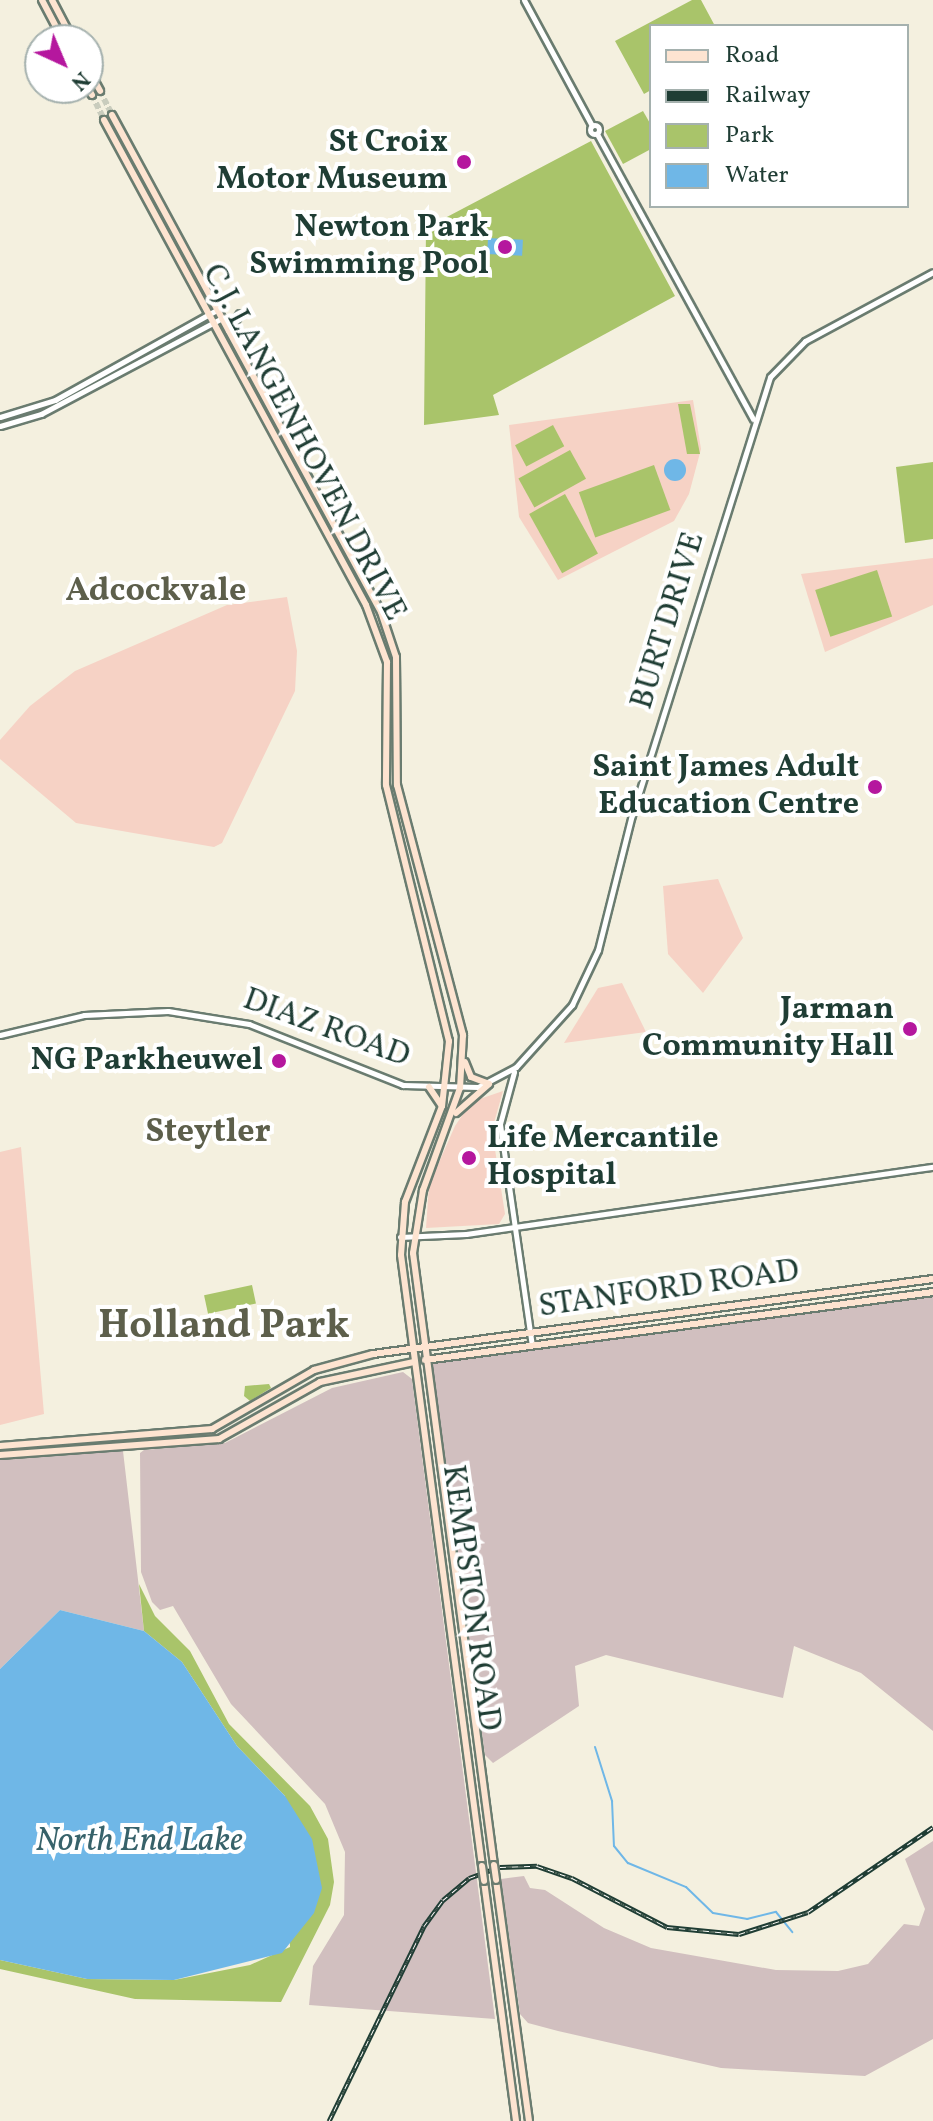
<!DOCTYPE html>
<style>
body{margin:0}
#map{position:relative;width:933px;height:2121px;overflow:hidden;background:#f4f0df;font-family:Vollkorn,serif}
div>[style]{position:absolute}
.built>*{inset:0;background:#f6d2c5}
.industrial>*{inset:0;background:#d1bfbf}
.green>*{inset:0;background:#a9c46a;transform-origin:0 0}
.water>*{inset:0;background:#6fb7e7;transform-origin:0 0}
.round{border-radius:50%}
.stream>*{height:2px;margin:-1px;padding:0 1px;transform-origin:1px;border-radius:1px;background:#6fb7e7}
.secondary-tunnel>*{height:6px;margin-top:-3px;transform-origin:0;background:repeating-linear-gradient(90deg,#c9ccbd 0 6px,transparent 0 9px)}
.roads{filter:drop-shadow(2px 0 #6a7c70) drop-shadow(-2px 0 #6a7c70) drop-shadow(0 2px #6a7c70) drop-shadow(0 -2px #6a7c70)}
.tertiary>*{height:5px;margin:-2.5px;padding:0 2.5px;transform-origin:2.5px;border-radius:2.5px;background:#fff}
.tertiary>.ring{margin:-2.5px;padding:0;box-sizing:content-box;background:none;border:5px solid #fff;border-radius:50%}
.secondary>*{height:6px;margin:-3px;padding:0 3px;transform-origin:3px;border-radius:3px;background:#fde4d1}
.rail>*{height:5px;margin-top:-2.5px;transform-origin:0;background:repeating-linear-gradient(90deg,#fff 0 6px,#1f3d34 0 12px);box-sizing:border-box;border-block:2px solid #1f3d34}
.bridges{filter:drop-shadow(2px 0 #6a7c70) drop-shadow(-2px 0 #6a7c70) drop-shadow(0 2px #6a7c70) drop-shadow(0 -2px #6a7c70)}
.secondary-bridge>*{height:6px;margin:-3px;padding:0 3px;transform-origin:3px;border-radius:3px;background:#fde4d1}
.dots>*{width:22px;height:22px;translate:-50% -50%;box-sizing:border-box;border:4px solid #fff;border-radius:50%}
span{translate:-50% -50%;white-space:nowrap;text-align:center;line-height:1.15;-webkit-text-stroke:8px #fff;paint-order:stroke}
.poi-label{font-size:32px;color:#1f3d34;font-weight:700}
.right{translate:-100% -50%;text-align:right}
.left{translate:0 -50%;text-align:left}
.street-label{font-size:32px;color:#1f3d34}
.neighbourhood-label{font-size:34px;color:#5d5f4b;font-weight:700}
.water-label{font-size:34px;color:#37626a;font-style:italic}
.district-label{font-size:40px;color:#5d5f4b;font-weight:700}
.legend{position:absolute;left:649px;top:24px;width:260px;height:184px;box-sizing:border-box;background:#fff;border:2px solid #a5b1ae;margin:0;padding:10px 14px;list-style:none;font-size:24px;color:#1f3d34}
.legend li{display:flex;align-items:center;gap:16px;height:40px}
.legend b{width:40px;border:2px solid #a5b1ae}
.north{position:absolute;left:24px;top:24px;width:80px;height:80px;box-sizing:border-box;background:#fff;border:2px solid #a5b1ae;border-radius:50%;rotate:136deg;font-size:22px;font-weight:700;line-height:32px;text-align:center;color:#1f3d34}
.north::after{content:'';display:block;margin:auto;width:28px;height:36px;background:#b5179e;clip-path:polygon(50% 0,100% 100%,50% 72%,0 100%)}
</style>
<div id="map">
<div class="built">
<i style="clip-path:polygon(693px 400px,701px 449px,689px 494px,674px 521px,558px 580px,519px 517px,509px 425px)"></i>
<i style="clip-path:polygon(933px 558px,933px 605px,825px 652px,801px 574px)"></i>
<i style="clip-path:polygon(287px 597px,297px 651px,295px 691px,222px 843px,214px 847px,76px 823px,0 759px,0 740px,30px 706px,75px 671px,227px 605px)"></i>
<i style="clip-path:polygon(718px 879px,743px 938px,703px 993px,668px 954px,663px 886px)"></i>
<i style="clip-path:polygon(622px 983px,646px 1032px,564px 1043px,598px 988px)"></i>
<i style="clip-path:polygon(503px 1091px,492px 1130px,505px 1214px,499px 1224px,426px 1228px,429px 1185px,455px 1126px,471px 1102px)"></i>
<i style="clip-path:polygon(21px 1147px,44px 1414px,0 1425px,0 1152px)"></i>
</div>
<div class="industrial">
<i style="clip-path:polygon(933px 1296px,933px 1731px,861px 1673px,794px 1646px,783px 1698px,606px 1655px,575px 1666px,579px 1706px,493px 1763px,485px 1755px,429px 1361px)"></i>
<i style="clip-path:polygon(403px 1372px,412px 1379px,495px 2019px,309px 2005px,313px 1966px,344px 1915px,345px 1852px,325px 1804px,231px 1704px,173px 1606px,160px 1610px,152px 1602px,141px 1572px,140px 1453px,144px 1450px,225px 1443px,332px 1388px)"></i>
<i style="clip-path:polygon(123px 1451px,144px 1631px,60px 1610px,0 1669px,0 1460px)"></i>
<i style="clip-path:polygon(933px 1841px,933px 2039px,865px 2076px,721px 2068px,558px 2031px,528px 2023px,520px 2014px,501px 1879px,524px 1876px,530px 1888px,545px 1890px,604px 1928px,651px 1948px,776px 1970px,838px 1971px,868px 1964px,904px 1924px,919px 1926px,925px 1909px,905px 1859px)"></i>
</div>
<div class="green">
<i style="clip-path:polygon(692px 0,701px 0,715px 26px,651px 26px,651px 90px,644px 94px,615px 41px)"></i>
<i style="clip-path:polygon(643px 111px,651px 125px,651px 149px,623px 164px,605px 131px)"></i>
<i style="clip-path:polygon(591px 141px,675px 296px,493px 395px,499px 415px,424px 425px,426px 228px)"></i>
<i style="clip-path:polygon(678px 404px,690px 404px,700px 454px,687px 454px)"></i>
<i style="left:553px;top:425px;width:24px;height:43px;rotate:62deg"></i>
<i style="left:570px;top:450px;width:33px;height:59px;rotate:61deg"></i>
<i style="clip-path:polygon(933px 462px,933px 539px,905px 543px,896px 467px)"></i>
<i style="left:654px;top:465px;width:48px;height:80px;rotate:70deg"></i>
<i style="left:565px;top:494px;width:68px;height:41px;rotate:61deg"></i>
<i style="left:877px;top:570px;width:49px;height:65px;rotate:72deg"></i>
<i style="left:252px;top:1285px;width:19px;height:49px;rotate:78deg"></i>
<i style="clip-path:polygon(269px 1384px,271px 1388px,250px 1401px,244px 1396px,245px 1386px)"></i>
<i style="clip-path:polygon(139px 1584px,155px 1616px,190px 1651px,229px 1724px,310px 1806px,328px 1839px,334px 1882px,330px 1905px,281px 2002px,135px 1999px,0 1969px,0 1960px,87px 1979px,174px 1980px,250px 1965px,290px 1947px,285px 1796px,237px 1746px,182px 1662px,144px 1631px)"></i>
</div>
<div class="water">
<i style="left:488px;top:238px;width:35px;height:16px;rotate:3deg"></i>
<i class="round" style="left:664px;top:459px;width:22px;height:22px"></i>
<i style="clip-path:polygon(60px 1610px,144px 1631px,182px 1662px,237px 1746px,285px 1796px,312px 1839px,322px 1888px,314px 1913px,282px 1953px,174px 1980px,87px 1979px,0 1960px,0 1669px)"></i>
</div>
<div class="stream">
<i style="left:595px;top:1747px;width:57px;rotate:72.5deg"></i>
<i style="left:612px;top:1801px;width:45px;rotate:87.5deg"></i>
<i style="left:614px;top:1846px;width:22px;rotate:51deg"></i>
<i style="left:628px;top:1863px;width:63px;rotate:22.5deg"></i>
<i style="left:686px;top:1887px;width:37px;rotate:44deg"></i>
<i style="left:713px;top:1913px;width:35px;rotate:10deg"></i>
<i style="left:747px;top:1919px;width:30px;rotate:-14deg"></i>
<i style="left:776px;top:1912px;width:26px;rotate:51deg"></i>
</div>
<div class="secondary-tunnel">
<i style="left:100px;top:91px;width:27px;rotate:63deg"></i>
<i style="left:92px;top:95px;width:28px;rotate:64deg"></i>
</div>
<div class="roads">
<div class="tertiary">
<i style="left:524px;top:0;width:143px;rotate:61.6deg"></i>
<i class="ring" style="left:590.5px;top:125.5px;width:4px;height:4px"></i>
<i style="left:597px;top:134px;width:325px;rotate:61.3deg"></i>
<i style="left:0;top:417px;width:58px;rotate:-17.2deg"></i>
<i style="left:55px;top:400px;width:185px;rotate:-29.1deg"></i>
<i style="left:0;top:426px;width:43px;rotate:-16.3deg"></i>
<i style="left:41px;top:414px;width:205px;rotate:-27.9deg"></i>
<i style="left:0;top:1035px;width:86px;rotate:-13.4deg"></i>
<i style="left:84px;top:1015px;width:84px;rotate:-2.7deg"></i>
<i style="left:168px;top:1011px;width:82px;rotate:9.1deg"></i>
<i style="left:249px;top:1024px;width:166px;rotate:21.6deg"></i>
<i style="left:403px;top:1085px;width:75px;rotate:1.5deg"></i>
<i style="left:478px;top:1087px;width:43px;rotate:-27.8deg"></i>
<i style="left:516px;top:1067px;width:84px;rotate:-47.9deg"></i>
<i style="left:572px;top:1005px;width:61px;rotate:-64.7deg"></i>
<i style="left:598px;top:950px;width:139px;rotate:-75.9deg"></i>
<i style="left:632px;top:815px;width:459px;rotate:-72.5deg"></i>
<i style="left:770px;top:377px;width:50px;rotate:-45.8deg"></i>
<i style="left:805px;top:341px;width:145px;rotate:-28.3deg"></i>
<i style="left:514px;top:1072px;width:54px;rotate:105.1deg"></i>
<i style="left:500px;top:1124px;width:223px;rotate:81.8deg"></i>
<i style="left:400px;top:1237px;width:66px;rotate:-2.6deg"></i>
<i style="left:466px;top:1234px;width:472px;rotate:-8.2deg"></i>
</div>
<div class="secondary">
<i style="left:42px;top:0;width:45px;rotate:62.3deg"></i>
<i style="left:52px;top:0;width:45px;rotate:62.3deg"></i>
<i style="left:88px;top:69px;width:25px;rotate:61deg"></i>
<i style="left:88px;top:88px;width:8px;rotate:60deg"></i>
<i style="left:112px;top:115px;width:565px;rotate:61.58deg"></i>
<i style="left:381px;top:612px;width:47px;rotate:71.6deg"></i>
<i style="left:396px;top:657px;width:128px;rotate:89.6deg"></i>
<i style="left:397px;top:785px;width:259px;rotate:75.2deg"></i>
<i style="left:463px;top:1035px;width:53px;rotate:93.2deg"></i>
<i style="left:460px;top:1088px;width:109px;rotate:109.9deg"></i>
<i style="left:423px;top:1190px;width:64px;rotate:99deg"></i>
<i style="left:413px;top:1253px;width:617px;rotate:82.46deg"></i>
<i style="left:104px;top:120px;width:551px;rotate:61.62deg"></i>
<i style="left:366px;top:605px;width:61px;rotate:69.8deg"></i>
<i style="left:387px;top:662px;width:123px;rotate:90.5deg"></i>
<i style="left:386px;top:785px;width:264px;rotate:76.2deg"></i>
<i style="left:449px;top:1041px;width:65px;rotate:96.1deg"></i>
<i style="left:442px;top:1106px;width:103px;rotate:111.1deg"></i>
<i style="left:405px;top:1202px;width:53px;rotate:94.3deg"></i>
<i style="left:401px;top:1255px;width:616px;rotate:82.45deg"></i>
<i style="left:229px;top:331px;width:20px;rotate:-57deg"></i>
<i style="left:465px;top:1062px;width:16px;rotate:68deg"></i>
<i style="left:471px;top:1077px;width:19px;rotate:21deg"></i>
<i style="left:429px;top:1087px;width:23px;rotate:56deg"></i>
<i style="left:456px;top:1113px;width:44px;rotate:-41.3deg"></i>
<i style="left:425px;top:1360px;width:513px;rotate:-7.62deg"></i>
<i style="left:0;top:1446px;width:213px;rotate:-4.6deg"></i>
<i style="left:212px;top:1429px;width:118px;rotate:-30deg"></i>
<i style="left:314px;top:1370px;width:61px;rotate:-15.2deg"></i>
<i style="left:373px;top:1354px;width:565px;rotate:-7.63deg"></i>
<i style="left:0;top:1455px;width:220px;rotate:-4.2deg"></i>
<i style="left:219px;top:1439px;width:116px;rotate:-29.4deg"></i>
<i style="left:320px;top:1382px;width:96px;rotate:-12deg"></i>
<i style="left:496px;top:1880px;width:243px;rotate:82.2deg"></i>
<i style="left:484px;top:1881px;width:242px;rotate:82.4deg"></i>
</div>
</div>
<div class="rail">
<i style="left:329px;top:2121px;width:217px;rotate:-64deg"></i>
<i style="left:424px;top:1926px;width:32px;rotate:-54deg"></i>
<i style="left:443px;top:1900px;width:34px;rotate:-40deg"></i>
<i style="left:469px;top:1878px;width:33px;rotate:-20deg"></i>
<i style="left:500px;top:1867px;width:37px;rotate:-2deg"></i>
<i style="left:537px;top:1866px;width:37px;rotate:19deg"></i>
<i style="left:572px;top:1878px;width:107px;rotate:27.3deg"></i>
<i style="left:667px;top:1927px;width:72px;rotate:5.6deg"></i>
<i style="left:739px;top:1934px;width:72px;rotate:-17.7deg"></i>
<i style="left:808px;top:1912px;width:151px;rotate:-34.2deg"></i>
</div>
<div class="bridges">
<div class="secondary-bridge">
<i style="left:494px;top:1865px;width:15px;rotate:82deg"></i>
<i style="left:482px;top:1866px;width:15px;rotate:82deg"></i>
</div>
</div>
<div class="dots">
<i style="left:464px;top:162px;background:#b5179e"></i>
<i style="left:505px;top:247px;background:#b5179e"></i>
<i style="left:875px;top:787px;background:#b5179e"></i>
<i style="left:910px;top:1029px;background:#b5179e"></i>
<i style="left:279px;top:1061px;background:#b5179e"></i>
<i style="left:469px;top:1158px;background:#b5179e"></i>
</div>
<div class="poi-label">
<span class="right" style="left:448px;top:162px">St Croix<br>Motor Museum</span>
<span class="right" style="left:489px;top:247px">Newton Park<br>Swimming Pool</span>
<span class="right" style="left:859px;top:787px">Saint James Adult<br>Education Centre</span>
<span class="right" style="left:894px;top:1029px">Jarman<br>Community Hall</span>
<span class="right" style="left:263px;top:1061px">NG Parkheuwel</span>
<span class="left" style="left:487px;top:1158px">Life Mercantile<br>Hospital</span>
</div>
<div class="street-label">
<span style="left:303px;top:443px;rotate:62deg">C.J. LANGENHOVEN DRIVE</span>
<span style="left:669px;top:621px;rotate:-73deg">BURT DRIVE</span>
<span style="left:326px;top:1029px;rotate:20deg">DIAZ ROAD</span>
<span style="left:669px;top:1290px;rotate:-8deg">STANFORD ROAD</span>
<span style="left:470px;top:1598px;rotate:82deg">KEMPSTON ROAD</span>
</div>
<div class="neighbourhood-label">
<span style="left:156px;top:592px">Adcockvale</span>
<span style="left:208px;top:1133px">Steytler</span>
</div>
<div class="water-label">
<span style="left:139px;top:1842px">North End Lake</span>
</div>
<div class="district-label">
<span style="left:224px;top:1327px">Holland Park</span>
</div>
<ul class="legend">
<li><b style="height:10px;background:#fde4d1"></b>Road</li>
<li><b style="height:10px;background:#1f3d34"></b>Railway</li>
<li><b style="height:22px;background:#a9c46a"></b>Park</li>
<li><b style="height:22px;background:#6fb7e7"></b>Water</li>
</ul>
<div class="north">N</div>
</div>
